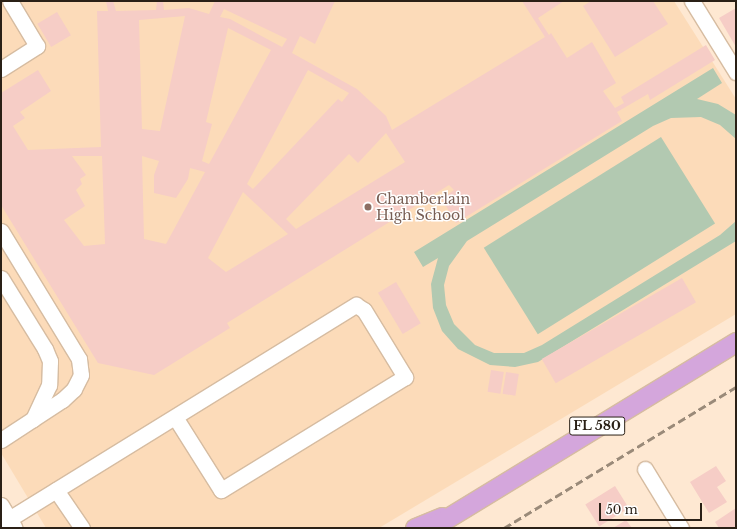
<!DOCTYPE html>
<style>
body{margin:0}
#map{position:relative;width:737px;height:529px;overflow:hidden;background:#fee8d2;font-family:"Libre Baskerville",serif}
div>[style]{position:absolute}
.built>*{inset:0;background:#fcdbb9}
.green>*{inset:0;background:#b2c9b1;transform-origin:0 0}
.building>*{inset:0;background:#f6cdc6;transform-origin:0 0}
.roads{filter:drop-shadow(1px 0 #d6bca1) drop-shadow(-1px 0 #d6bca1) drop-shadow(0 1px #d6bca1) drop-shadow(0 -1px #d6bca1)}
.minor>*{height:15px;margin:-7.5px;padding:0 7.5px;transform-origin:7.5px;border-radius:7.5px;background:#fff}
.major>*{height:19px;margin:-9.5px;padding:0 9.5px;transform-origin:9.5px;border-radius:9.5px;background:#d4a6dc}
.rail>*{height:3px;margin-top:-1.5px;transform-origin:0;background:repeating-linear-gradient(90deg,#9a8a79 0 8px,transparent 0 12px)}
.dots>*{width:11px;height:11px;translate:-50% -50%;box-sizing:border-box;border:2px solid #fff;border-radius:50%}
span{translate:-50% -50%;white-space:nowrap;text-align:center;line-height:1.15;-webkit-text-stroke:3px #fff;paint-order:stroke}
.shield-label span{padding:1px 3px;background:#fff;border:1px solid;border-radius:3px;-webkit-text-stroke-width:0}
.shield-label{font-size:13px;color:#2a2016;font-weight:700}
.education-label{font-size:14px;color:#785e54}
.left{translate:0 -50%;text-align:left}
.frame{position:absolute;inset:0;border:2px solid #2a2016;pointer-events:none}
.scale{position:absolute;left:599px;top:503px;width:103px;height:18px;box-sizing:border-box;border:2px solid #2a2016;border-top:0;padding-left:5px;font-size:12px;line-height:14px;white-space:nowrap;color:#2a2016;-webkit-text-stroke:3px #fff;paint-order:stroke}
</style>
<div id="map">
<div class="built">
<i style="clip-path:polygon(1px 1px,674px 1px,736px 99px,736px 314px,379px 528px,46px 528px,1px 453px)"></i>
</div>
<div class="green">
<i style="clip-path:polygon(713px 68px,722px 83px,697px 99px,718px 104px,736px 115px,736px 139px,720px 125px,701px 117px,671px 118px,653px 126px,467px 241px,449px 266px,444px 285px,446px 305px,454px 324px,475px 345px,494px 353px,524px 353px,542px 345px,720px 235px,736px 221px,736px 241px,538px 362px,515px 367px,490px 365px,458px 349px,442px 331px,433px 308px,431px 284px,438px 258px,423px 267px,414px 252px)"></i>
<i style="left:661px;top:137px;width:102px;height:209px;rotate:58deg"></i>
</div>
<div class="building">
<i style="clip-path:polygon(evenodd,106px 1px,113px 1px,116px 11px,156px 10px,157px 1px,163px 1px,164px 10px,189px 8px,209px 14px,215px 1px,335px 1px,315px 44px,300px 36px,292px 53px,357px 89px,386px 116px,392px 130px,545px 37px,522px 1px,564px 1px,538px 18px,549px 35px,551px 33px,567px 58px,592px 42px,616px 83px,603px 91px,615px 108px,624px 103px,621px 97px,706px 45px,715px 60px,650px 100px,648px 94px,617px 112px,622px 121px,456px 223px,442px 199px,454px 190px,449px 185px,227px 323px,230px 328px,154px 375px,98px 363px,1px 205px,1px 93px,38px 70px,51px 91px,20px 112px,25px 118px,13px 126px,28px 150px,101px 147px,97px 11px,108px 11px,106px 1px,224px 9px,287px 39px,282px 47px,230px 19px,220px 17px,224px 9px,106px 1px,185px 16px,160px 131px,142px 129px,139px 20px,185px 16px,106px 1px,228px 28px,271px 50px,209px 164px,202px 161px,212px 124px,206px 122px,228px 28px,106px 1px,308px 70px,349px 93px,342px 102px,338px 99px,253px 189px,247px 184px,308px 70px,106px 1px,386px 133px,405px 162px,296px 229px,286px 219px,349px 154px,358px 163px,386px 133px,106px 1px,72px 156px,102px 156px,105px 244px,84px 246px,64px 220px,85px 206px,76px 190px,82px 184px,80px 179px,86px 175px,72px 156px,106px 1px,142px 156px,159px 161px,154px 175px,154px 193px,176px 198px,188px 179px,190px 168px,205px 172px,166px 244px,144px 239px,142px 156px,106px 1px,243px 192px,288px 234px,226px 272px,208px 258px,243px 192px)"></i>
<i style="clip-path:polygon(591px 1px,653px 1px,668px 24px,615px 57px,583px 6px)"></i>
<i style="clip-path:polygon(736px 8px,736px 47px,719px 18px)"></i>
<i style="left:57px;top:12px;width:27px;height:23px;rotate:59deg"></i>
<i style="left:682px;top:278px;width:28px;height:162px;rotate:60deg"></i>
<i style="left:396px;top:282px;width:48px;height:21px;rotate:59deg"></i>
<i style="left:491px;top:370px;width:13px;height:22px;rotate:9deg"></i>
<i style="left:506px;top:372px;width:13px;height:22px;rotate:9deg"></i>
<i style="clip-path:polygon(716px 466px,726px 481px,717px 487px,727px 502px,709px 513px,690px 482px)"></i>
<i style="left:615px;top:486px;width:26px;height:35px;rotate:58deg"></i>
<i style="clip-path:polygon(736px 508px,736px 528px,719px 528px,715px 522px)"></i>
<i style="clip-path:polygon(626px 520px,632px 528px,613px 528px)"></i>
</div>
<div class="roads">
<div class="minor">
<i style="left:692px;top:1px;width:84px;rotate:58.2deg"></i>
<i style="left:1px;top:69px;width:43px;rotate:-32.6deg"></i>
<i style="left:37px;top:46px;width:52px;rotate:-121deg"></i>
<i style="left:1px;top:231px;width:150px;rotate:58.6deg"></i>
<i style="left:79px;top:359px;width:16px;rotate:83deg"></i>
<i style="left:81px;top:375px;width:16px;rotate:117deg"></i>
<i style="left:74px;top:389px;width:16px;rotate:137deg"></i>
<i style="left:62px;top:400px;width:73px;rotate:146.7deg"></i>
<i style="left:1px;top:278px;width:84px;rotate:58.2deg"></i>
<i style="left:45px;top:349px;width:13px;rotate:67deg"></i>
<i style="left:50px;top:361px;width:24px;rotate:92deg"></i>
<i style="left:49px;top:385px;width:38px;rotate:115deg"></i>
<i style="left:645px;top:469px;width:69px;rotate:58.6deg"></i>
<i style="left:56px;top:490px;width:46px;rotate:55.6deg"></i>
<i style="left:1px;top:505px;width:26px;rotate:59deg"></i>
<i style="left:4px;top:528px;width:10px;rotate:-61deg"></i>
<i style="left:9px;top:519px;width:408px;rotate:-31.7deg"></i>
<i style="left:356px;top:305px;width:9px;rotate:32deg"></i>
<i style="left:364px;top:310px;width:79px;rotate:58.5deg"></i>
<i style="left:405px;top:377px;width:216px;rotate:148.4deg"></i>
<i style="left:221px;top:490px;width:86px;rotate:-122.2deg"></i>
</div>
<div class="major">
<i style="left:415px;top:528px;width:29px;rotate:-22deg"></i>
<i style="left:431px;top:528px;width:357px;rotate:-31.4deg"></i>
</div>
</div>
<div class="rail">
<i style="left:504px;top:528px;width:271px;rotate:-31.3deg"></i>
</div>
<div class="dots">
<i style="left:368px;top:207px;background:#8d6e63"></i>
</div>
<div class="shield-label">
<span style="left:597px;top:426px">FL 580</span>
</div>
<div class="education-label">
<span class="left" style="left:376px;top:207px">Chamberlain<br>High School</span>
</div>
<div class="frame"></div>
<div class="scale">50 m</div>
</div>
